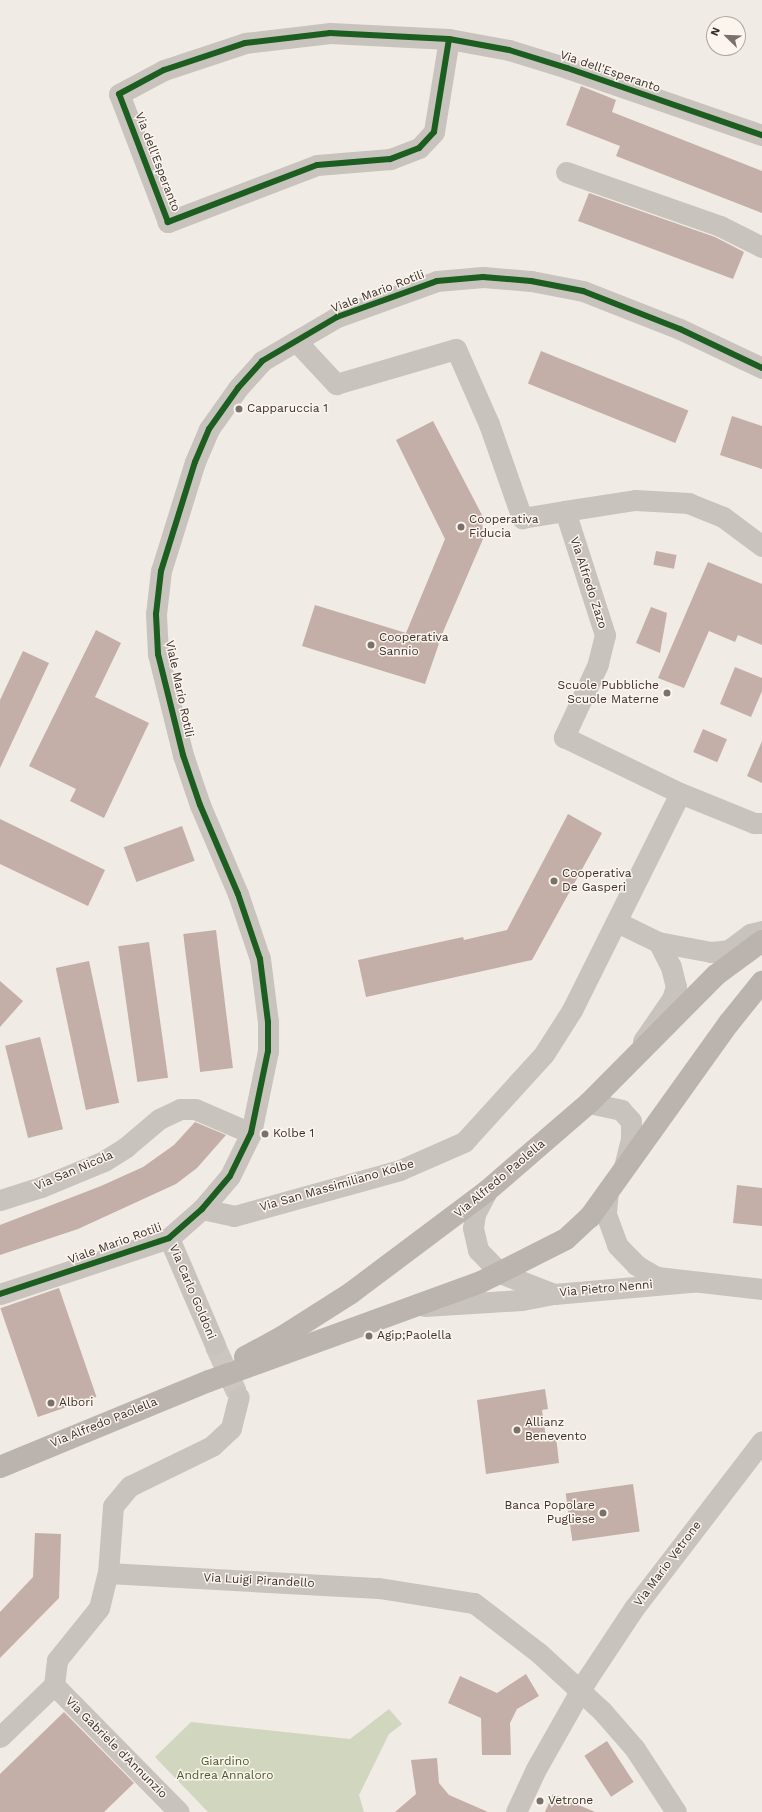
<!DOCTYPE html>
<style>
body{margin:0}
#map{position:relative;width:762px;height:1812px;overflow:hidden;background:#f0ebe5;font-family:"Work Sans",sans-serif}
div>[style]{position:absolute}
.green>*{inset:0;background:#d1d6bf}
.building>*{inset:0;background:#c3afa7;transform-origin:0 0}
.minor-tunnel>*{height:21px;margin-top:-10.5px;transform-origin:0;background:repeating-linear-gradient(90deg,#ccc6c0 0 21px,transparent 0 31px)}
.minor>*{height:21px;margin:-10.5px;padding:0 10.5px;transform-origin:10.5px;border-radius:10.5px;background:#c9c3be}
.secondary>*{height:22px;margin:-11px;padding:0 11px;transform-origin:11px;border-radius:11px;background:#bab3ae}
.cycleway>*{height:6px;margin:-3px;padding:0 3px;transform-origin:3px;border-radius:3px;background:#1b5e20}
.dots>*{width:11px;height:11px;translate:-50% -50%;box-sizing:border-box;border:2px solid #fbf5ee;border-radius:50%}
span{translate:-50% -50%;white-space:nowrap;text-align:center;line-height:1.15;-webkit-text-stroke:3px #fbf5ee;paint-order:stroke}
.street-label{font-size:12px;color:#3b302b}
.poi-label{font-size:12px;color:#3b302b}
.left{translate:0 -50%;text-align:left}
.right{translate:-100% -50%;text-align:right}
.park-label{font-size:12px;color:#4a5a2e}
.north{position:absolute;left:706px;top:16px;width:40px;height:40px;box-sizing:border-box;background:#fbf5ee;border:1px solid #aea6a0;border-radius:50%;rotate:293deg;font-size:11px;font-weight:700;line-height:16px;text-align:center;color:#3b302b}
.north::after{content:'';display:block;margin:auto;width:14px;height:18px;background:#7a716c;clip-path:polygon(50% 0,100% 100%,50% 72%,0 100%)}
</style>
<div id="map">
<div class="green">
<i style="clip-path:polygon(389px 1709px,402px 1724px,389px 1734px,359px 1795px,364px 1812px,208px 1812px,155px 1757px,191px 1722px,350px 1739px)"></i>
</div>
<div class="building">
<i style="clip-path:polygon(581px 86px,616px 100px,612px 112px,762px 171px,762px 213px,616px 156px,620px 146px,566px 125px)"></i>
<i style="clip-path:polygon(589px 193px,715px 237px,744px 252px,733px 279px,578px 221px)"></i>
<i style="left:541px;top:351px;width:159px;height:35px;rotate:22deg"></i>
<i style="clip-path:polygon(732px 416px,762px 426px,762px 469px,720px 455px)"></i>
<i style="clip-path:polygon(433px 421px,482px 515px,483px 539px,443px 632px,425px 684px,302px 646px,315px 605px,406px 633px,445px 539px,396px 440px)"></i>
<i style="left:656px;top:551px;width:21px;height:14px;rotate:11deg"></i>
<i style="clip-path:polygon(708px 562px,762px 584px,762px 645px,738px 635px,735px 642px,709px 631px,684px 688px,658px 678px)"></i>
<i style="clip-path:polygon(651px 607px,667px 613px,660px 653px,636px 643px)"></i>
<i style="clip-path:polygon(96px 630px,121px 643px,95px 697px,149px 723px,104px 818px,70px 801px,76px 789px,29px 766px)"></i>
<i style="clip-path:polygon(23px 651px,49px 663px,0 768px,0 700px)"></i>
<i style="clip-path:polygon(735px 667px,762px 678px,762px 691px,751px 717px,720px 704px)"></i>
<i style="left:703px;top:729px;width:26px;height:25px;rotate:23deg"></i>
<i style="clip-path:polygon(762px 741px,762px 783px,747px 776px)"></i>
<i style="clip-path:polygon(568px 814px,602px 833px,532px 960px,366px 997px,358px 960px,463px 937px,464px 940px,507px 930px)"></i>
<i style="clip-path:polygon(0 819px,105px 870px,88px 906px,0 864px)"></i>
<i style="left:182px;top:826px;width:37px;height:62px;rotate:70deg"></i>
<i style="left:216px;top:930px;width:139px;height:33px;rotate:83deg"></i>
<i style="left:149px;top:942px;width:137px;height:31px;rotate:82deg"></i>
<i style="left:89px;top:961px;width:145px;height:34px;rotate:78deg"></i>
<i style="clip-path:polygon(0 981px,23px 1001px,0 1027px)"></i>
<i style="left:40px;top:1037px;width:95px;height:36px;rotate:76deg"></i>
<i style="clip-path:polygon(195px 1122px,226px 1135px,197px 1168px,176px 1184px,78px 1229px,0 1255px,0 1225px,101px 1186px,143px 1167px,174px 1145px)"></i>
<i style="clip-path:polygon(737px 1185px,762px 1188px,762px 1226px,733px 1223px)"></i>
<i style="left:59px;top:1288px;width:115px;height:62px;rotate:71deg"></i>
<i style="clip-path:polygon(545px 1389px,548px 1409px,542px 1410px,546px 1438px,556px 1436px,559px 1463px,486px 1474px,477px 1400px)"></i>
<i style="left:633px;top:1484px;width:48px;height:68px;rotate:82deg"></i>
<i style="clip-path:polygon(35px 1533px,61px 1534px,59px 1598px,0 1658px,0 1612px,33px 1577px)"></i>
<i style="clip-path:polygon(526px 1674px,539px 1696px,517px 1709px,510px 1723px,511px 1755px,482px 1755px,481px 1718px,448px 1703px,460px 1676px,497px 1693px)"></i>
<i style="clip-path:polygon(64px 1712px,134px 1783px,104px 1812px,0 1812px,0 1774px)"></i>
<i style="left:607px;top:1741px;width:49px;height:27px;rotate:57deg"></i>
<i style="clip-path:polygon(437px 1758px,439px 1783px,449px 1795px,488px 1812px,395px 1812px,416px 1794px,411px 1760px)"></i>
<i style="clip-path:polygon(553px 1794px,595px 1812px,545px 1812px)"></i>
</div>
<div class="minor-tunnel">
<i style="left:215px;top:1345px;width:57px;rotate:65.2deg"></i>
</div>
<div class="minor">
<i style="left:449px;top:39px;width:94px;rotate:99.2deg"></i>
<i style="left:434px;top:132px;width:22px;rotate:133deg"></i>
<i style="left:419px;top:148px;width:31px;rotate:159deg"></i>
<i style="left:390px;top:159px;width:73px;rotate:175.3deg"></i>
<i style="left:317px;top:165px;width:160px;rotate:159.1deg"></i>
<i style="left:168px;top:222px;width:137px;rotate:-110.9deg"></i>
<i style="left:119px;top:94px;width:51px;rotate:-28.1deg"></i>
<i style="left:164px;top:70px;width:85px;rotate:-18.4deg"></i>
<i style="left:245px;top:43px;width:86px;rotate:-6.7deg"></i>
<i style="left:330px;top:33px;width:119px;rotate:2.9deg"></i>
<i style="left:449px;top:39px;width:61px;rotate:10.4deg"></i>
<i style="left:509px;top:50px;width:61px;rotate:17.2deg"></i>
<i style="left:567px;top:68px;width:206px;rotate:19deg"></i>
<i style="left:566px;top:172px;width:163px;rotate:19.3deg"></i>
<i style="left:720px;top:226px;width:47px;rotate:26.6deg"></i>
<i style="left:296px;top:341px;width:59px;rotate:47.1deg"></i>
<i style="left:336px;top:384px;width:125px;rotate:-16.3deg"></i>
<i style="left:456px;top:349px;width:82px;rotate:66.3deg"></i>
<i style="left:489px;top:424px;width:100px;rotate:70.7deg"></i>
<i style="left:522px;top:518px;width:44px;rotate:-9.2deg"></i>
<i style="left:762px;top:546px;width:49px;rotate:-143.4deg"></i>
<i style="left:723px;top:517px;width:37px;rotate:-158deg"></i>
<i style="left:689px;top:503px;width:54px;rotate:-176.8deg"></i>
<i style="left:635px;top:500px;width:71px;rotate:171.1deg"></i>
<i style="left:565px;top:511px;width:130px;rotate:72.1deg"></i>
<i style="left:605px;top:635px;width:30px;rotate:104deg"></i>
<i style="left:598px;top:664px;width:81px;rotate:115deg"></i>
<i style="left:564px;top:737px;width:129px;rotate:25.8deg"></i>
<i style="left:680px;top:793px;width:80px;rotate:22.1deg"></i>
<i style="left:754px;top:823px;width:8px"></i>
<i style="left:617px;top:922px;width:46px;rotate:26deg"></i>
<i style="left:658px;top:942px;width:54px;rotate:10.7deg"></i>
<i style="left:711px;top:952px;width:18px;rotate:-6deg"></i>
<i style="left:729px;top:950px;width:26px;rotate:-37deg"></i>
<i style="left:750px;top:934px;width:12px;rotate:-14deg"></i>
<i style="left:643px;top:1041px;width:51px;rotate:-55.4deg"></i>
<i style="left:672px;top:999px;width:13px;rotate:-72deg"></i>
<i style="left:676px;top:987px;width:21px;rotate:-104deg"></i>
<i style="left:671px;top:967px;width:28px;rotate:-117deg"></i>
<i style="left:589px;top:1103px;width:33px;rotate:12deg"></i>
<i style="left:621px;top:1110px;width:15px;rotate:48deg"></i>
<i style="left:631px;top:1121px;width:18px;rotate:90deg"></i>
<i style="left:631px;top:1139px;width:30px;rotate:104deg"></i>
<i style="left:608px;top:1190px;width:24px;rotate:95deg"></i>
<i style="left:606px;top:1214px;width:33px;rotate:70deg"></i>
<i style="left:617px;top:1245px;width:28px;rotate:46deg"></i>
<i style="left:636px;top:1265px;width:24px;rotate:30deg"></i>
<i style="left:657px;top:1277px;width:106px;rotate:6.5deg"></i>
<i style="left:487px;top:1191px;width:26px;rotate:118deg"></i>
<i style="left:475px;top:1214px;width:14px;rotate:98deg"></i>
<i style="left:473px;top:1228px;width:23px;rotate:77deg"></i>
<i style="left:478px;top:1250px;width:32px;rotate:46deg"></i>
<i style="left:500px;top:1273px;width:58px;rotate:21.3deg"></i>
<i style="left:554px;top:1294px;width:139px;rotate:-5deg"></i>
<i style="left:0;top:1200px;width:43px;rotate:-17.6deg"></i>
<i style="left:41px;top:1187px;width:68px;rotate:-22.4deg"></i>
<i style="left:104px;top:1161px;width:26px;rotate:-32deg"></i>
<i style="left:126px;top:1147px;width:43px;rotate:-40.3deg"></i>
<i style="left:159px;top:1119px;width:23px;rotate:-25deg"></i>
<i style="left:180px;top:1109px;width:15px"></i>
<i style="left:195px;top:1109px;width:61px;rotate:23.2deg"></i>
<i style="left:202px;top:1209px;width:33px;rotate:12deg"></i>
<i style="left:234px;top:1216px;width:172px;rotate:-15.5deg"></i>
<i style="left:400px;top:1170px;width:70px;rotate:-23.6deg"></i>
<i style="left:464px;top:1142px;width:119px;rotate:-47.7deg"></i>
<i style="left:544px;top:1054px;width:52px;rotate:-57.5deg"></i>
<i style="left:572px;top:1010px;width:242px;rotate:-63.5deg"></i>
<i style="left:169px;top:1238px;width:116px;rotate:66.7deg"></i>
<i style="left:0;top:1294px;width:178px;rotate:-18.3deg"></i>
<i style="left:169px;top:1238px;width:44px;rotate:-41.3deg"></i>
<i style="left:202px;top:1209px;width:43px;rotate:-49.7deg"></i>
<i style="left:230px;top:1176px;width:48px;rotate:-64deg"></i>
<i style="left:251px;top:1133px;width:84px;rotate:-78.3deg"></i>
<i style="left:268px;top:1051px;width:29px;rotate:-90deg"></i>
<i style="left:268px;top:1022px;width:64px;rotate:-97.2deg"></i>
<i style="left:260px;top:959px;width:69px;rotate:-108.7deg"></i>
<i style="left:238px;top:894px;width:97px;rotate:-113.1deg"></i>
<i style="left:200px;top:805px;width:53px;rotate:-108.8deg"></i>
<i style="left:183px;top:755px;width:104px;rotate:-103.9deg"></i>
<i style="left:158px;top:654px;width:40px;rotate:-92.9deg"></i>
<i style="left:156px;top:614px;width:43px;rotate:-83.4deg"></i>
<i style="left:161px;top:571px;width:114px;rotate:-72.7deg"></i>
<i style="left:195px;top:462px;width:36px;rotate:-67deg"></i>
<i style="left:209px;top:429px;width:50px;rotate:-54.7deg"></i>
<i style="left:238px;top:388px;width:36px;rotate:-48deg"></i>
<i style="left:262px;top:361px;width:87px;rotate:-30.4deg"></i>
<i style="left:337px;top:317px;width:106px;rotate:-19.8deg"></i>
<i style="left:437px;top:281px;width:46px;rotate:-5deg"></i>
<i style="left:483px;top:277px;width:48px;rotate:4.8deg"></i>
<i style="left:531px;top:281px;width:53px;rotate:10.9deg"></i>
<i style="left:583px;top:291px;width:104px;rotate:21.4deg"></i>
<i style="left:680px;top:329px;width:91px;rotate:25.4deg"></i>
<i style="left:424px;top:1306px;width:98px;rotate:-3.5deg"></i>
<i style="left:522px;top:1300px;width:33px;rotate:-11deg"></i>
<i style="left:108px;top:1573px;width:67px;rotate:-85.7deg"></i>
<i style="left:113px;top:1506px;width:26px;rotate:-50deg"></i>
<i style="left:130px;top:1486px;width:91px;rotate:-26deg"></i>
<i style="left:212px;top:1446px;width:26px;rotate:-43deg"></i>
<i style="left:231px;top:1428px;width:32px;rotate:-76deg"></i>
<i style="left:54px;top:1685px;width:178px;rotate:45.5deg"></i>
<i style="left:0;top:1737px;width:75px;rotate:-43.9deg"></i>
<i style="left:54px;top:1685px;width:25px;rotate:-83deg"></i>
<i style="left:57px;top:1660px;width:67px;rotate:-51.1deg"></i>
<i style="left:99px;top:1608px;width:36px;rotate:-76deg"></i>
<i style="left:108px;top:1573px;width:271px;rotate:3.2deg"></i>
<i style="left:379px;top:1588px;width:96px;rotate:9deg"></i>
<i style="left:474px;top:1603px;width:82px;rotate:37.6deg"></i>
<i style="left:539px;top:1653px;width:86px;rotate:42.6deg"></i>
<i style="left:602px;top:1711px;width:50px;rotate:49deg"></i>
<i style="left:635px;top:1749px;width:75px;rotate:56.9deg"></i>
<i style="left:516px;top:1812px;width:47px;rotate:-65.1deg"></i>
<i style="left:536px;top:1769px;width:103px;rotate:-60.5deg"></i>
<i style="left:587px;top:1679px;width:85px;rotate:-56.5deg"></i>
<i style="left:634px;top:1608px;width:210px;rotate:-52.5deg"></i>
</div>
<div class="secondary">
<i style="left:245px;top:1357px;width:42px;rotate:-28.4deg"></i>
<i style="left:282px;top:1337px;width:82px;rotate:-32.5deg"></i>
<i style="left:351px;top:1293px;width:170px;rotate:-36.9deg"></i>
<i style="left:487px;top:1191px;width:135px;rotate:-40.8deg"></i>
<i style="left:589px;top:1103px;width:180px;rotate:-45.2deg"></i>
<i style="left:716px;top:975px;width:57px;rotate:-36.5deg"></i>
<i style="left:0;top:1467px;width:226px;rotate:-22.4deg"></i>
<i style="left:209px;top:1381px;width:289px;rotate:-20deg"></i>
<i style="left:481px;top:1282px;width:95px;rotate:-26.8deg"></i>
<i style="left:566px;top:1239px;width:33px;rotate:-43deg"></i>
<i style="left:590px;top:1217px;width:239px;rotate:-54.4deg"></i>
<i style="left:729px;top:1023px;width:53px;rotate:-51.2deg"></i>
</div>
<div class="cycleway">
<i style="left:449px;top:39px;width:94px;rotate:99.2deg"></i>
<i style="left:434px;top:132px;width:22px;rotate:133deg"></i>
<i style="left:419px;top:148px;width:31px;rotate:159deg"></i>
<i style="left:390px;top:159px;width:73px;rotate:175.3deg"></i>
<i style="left:317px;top:165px;width:160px;rotate:159.1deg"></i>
<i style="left:168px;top:222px;width:137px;rotate:-110.9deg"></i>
<i style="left:119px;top:94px;width:51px;rotate:-28.1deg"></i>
<i style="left:164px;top:70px;width:85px;rotate:-18.4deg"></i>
<i style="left:245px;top:43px;width:86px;rotate:-6.7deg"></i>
<i style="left:330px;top:33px;width:119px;rotate:2.9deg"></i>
<i style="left:449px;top:39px;width:61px;rotate:10.4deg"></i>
<i style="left:509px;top:50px;width:61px;rotate:17.2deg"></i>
<i style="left:567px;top:68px;width:206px;rotate:19deg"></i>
<i style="left:0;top:1294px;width:178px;rotate:-18.3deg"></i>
<i style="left:169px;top:1238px;width:44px;rotate:-41.3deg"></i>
<i style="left:202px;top:1209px;width:43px;rotate:-49.7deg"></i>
<i style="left:230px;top:1176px;width:48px;rotate:-64deg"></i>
<i style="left:251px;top:1133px;width:84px;rotate:-78.3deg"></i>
<i style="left:268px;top:1051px;width:29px;rotate:-90deg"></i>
<i style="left:268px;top:1022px;width:64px;rotate:-97.2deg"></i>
<i style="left:260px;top:959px;width:69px;rotate:-108.7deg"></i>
<i style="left:238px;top:894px;width:97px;rotate:-113.1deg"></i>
<i style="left:200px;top:805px;width:53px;rotate:-108.8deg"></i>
<i style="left:183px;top:755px;width:104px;rotate:-103.9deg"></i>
<i style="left:158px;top:654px;width:40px;rotate:-92.9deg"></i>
<i style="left:156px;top:614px;width:43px;rotate:-83.4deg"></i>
<i style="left:161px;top:571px;width:114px;rotate:-72.7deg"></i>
<i style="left:195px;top:462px;width:36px;rotate:-67deg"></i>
<i style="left:209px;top:429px;width:50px;rotate:-54.7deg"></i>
<i style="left:238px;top:388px;width:36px;rotate:-48deg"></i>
<i style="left:262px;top:361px;width:87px;rotate:-30.4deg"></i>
<i style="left:337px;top:317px;width:106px;rotate:-19.8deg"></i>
<i style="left:437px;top:281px;width:46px;rotate:-5deg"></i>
<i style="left:483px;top:277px;width:48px;rotate:4.8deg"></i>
<i style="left:531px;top:281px;width:53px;rotate:10.9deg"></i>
<i style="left:583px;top:291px;width:104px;rotate:21.4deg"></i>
<i style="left:680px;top:329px;width:91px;rotate:25.4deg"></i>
</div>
<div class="dots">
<i style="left:239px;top:409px;background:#7a716c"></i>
<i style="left:461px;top:527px;background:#7a716c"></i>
<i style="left:371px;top:645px;background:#7a716c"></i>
<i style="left:667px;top:693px;background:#7a716c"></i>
<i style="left:554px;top:881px;background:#7a716c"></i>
<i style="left:265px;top:1134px;background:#7a716c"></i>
<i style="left:369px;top:1336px;background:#7a716c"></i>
<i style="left:51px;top:1403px;background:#7a716c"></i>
<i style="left:517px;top:1430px;background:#7a716c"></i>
<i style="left:603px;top:1513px;background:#7a716c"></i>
<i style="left:540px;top:1801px;background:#7a716c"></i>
</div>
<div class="street-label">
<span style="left:610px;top:72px;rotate:19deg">Via dell'Esperanto</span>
<span style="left:157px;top:162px;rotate:69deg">Via dell'Esperanto</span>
<span style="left:378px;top:292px;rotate:-21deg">Viale Mario Rotili</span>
<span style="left:588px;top:583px;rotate:72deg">Via Alfredo Zazo</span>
<span style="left:179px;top:689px;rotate:78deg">Viale Mario Rotili</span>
<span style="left:74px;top:1171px;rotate:-23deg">Via San Nicola</span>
<span style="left:500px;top:1179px;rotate:-40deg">Via Alfredo Paolella</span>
<span style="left:337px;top:1186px;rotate:-16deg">Via San Massimiliano Kolbe</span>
<span style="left:115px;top:1244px;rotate:-20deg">Viale Mario Rotili</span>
<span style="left:606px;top:1289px;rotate:-5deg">Via Pietro Nenni</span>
<span style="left:192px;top:1292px;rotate:67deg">Via Carlo Goldoni</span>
<span style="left:104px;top:1423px;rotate:-22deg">Via Alfredo Paolella</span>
<span style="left:668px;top:1564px;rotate:-53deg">Via Mario Vetrone</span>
<span style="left:259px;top:1581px;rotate:3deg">Via Luigi Pirandello</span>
<span style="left:116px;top:1748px;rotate:45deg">Via Gabriele d'Annunzio</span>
</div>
<div class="poi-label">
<span class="left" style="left:247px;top:409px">Capparuccia 1</span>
<span class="left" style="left:469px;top:527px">Cooperativa<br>Fiducia</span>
<span class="left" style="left:379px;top:645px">Cooperativa<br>Sannio</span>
<span class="right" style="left:659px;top:693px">Scuole Pubbliche<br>Scuole Materne</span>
<span class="left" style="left:562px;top:881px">Cooperativa<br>De Gasperi</span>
<span class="left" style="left:273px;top:1134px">Kolbe 1</span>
<span class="left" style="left:377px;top:1336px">Agip;Paolella</span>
<span class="left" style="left:59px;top:1403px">Albori</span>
<span class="left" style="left:525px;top:1430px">Allianz<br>Benevento</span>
<span class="right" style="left:595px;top:1513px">Banca Popolare<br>Pugliese</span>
<span class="left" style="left:548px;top:1801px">Vetrone</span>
</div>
<div class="park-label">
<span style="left:225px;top:1769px">Giardino<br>Andrea Annaloro</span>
</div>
<div class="north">N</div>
</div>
